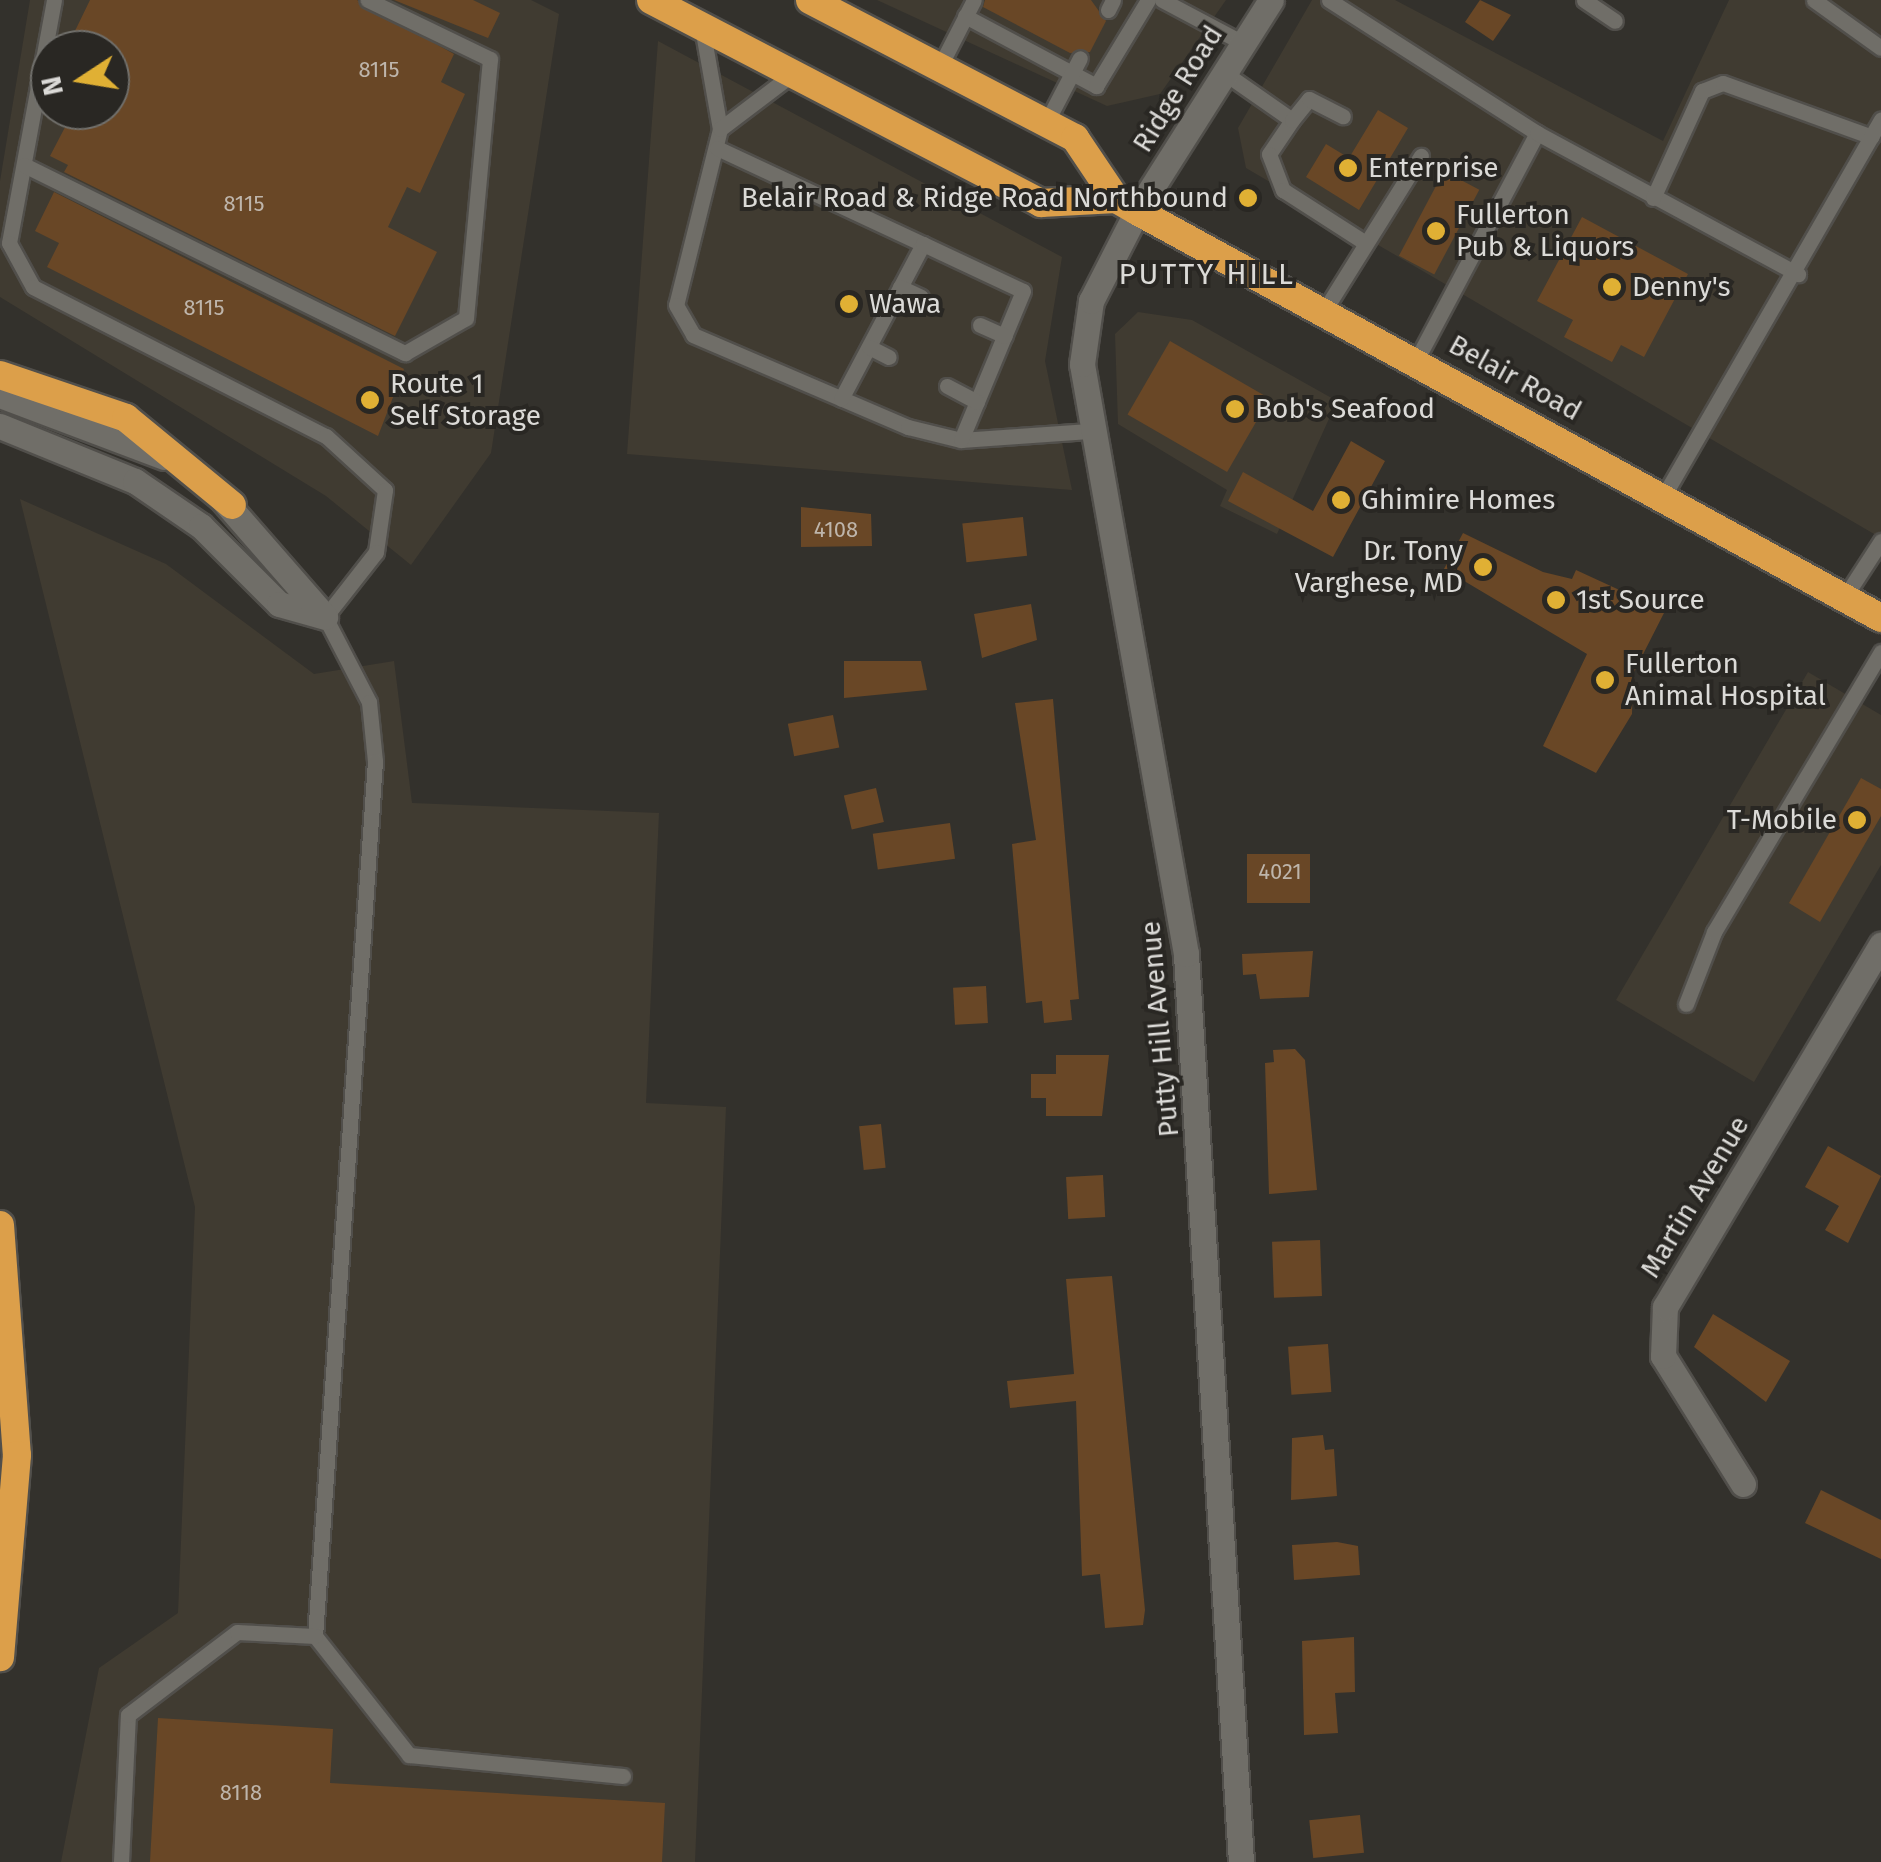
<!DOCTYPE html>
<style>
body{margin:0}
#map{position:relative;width:1881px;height:1862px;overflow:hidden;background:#33312c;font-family:"Fira Sans",sans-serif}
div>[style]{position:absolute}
.built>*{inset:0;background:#403b31}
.building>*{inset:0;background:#694726;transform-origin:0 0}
.roads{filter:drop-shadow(2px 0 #514f4b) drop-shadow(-2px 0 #514f4b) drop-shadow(0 2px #514f4b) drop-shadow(0 -2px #514f4b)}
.service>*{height:15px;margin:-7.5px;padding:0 7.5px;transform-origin:7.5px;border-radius:7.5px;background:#706e68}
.minor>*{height:25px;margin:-12.5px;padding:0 12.5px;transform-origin:12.5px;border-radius:12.5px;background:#706e68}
.trunk>*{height:28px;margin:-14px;padding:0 14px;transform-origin:14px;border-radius:14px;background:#dc9f4a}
.dots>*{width:28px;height:28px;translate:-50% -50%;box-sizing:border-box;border:5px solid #292723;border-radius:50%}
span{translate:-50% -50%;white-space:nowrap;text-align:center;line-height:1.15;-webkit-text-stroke:8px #292723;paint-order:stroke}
.number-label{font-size:22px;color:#beb5ab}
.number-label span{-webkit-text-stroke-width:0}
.street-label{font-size:28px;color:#dbdad7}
.poi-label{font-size:28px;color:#dbdad7}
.left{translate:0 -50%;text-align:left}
.right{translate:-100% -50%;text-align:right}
.neighbourhood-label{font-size:30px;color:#dbdad7;letter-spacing:2.5px}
.north{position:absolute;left:30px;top:30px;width:100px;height:100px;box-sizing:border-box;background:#292723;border:2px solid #706f6b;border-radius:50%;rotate:258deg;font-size:28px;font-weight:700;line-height:40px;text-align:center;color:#dbdad7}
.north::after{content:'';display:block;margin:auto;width:35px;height:45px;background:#e0b034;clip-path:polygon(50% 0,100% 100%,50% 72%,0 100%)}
</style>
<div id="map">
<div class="built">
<i style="clip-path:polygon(evenodd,30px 0,531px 0,559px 14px,491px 453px,411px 565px,326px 496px,0 297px,0 181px,30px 0,50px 50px,110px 50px,110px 110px,50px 110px,50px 50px)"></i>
<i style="clip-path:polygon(877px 0,1226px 0,1160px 94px,1107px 106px)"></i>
<i style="clip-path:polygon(1312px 0,1395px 0,1663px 141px,1729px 0,1881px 0,1881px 538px,1246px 168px,1238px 128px)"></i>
<i style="clip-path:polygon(658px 41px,1062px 257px,1045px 361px,1072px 490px,627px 454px)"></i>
<i style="clip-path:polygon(1138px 312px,1192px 320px,1337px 401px,1277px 534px,1220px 506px,1227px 490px,1118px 424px,1115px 334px)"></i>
<i style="clip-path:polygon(20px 499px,166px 564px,314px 674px,394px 661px,412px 803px,659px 813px,646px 1103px,726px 1107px,695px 1862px,61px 1862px,99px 1668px,178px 1613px,195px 1207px)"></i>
<i style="clip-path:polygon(1808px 672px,1881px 715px,1881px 865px,1754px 1082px,1616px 1000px)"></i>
</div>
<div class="building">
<i style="clip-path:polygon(90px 0,357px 0,454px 54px,441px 82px,465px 94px,420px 193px,407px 187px,388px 227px,437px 252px,395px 336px,64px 172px,68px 165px,50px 156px,74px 110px,110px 110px,110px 50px,74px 33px)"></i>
<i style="clip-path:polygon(394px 0,473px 0,500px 13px,488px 38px)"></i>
<i style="clip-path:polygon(985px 0,1091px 0,1106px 21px,1090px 52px,1070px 53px,983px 7px)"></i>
<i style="clip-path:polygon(1480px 0,1511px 15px,1493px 41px,1465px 22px)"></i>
<i style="clip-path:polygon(1378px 110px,1408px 128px,1359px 210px,1306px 177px,1326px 144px,1349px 158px)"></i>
<i style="left:1444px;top:171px;width:40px;height:96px;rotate:28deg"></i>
<i style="clip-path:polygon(54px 192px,404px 369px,378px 436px,47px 267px,59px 243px,35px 231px)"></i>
<i style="clip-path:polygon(1582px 217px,1688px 274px,1644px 357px,1621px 345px,1612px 362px,1564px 337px,1573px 320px,1537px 301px)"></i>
<i style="left:1170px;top:341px;width:115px;height:85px;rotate:30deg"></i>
<i style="clip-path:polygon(1351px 441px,1385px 461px,1333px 557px,1228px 501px,1243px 472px,1313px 511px)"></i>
<i style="clip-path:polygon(801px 507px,871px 514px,872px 546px,801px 547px)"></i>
<i style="left:1023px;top:517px;width:39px;height:61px;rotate:84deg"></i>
<i style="clip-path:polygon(1463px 533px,1543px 572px,1572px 579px,1576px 570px,1665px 611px,1633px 674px,1632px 714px,1596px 773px,1543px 746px,1587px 654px,1444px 569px)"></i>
<i style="clip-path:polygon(1031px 604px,1037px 640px,982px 658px,974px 614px)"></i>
<i style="clip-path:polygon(844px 661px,921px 661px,927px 690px,844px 698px)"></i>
<i style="clip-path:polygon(1053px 699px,1079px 999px,1070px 1000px,1072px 1020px,1044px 1023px,1042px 1001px,1026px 1003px,1012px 844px,1036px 840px,1015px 703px)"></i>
<i style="left:833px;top:715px;width:33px;height:46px;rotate:79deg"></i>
<i style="clip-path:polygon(1861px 778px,1881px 789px,1881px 816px,1820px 922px,1789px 903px)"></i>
<i style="left:876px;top:788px;width:35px;height:33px;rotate:77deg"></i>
<i style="left:950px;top:823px;width:36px;height:78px;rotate:82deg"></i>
<i style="left:1310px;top:854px;width:49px;height:63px;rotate:90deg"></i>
<i style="clip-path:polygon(1313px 951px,1309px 997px,1260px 999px,1256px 974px,1243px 975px,1242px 954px)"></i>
<i style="left:986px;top:986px;width:37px;height:33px;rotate:87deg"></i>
<i style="clip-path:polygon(1295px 1049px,1305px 1060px,1317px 1190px,1269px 1194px,1265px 1063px,1274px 1062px,1273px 1050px)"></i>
<i style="clip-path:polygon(1056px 1055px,1109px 1055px,1102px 1116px,1046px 1116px,1046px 1098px,1031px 1098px,1031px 1074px,1056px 1074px)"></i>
<i style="left:881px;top:1124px;width:44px;height:22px;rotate:84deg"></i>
<i style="clip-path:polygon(1828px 1146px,1881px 1176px,1848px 1243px,1825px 1230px,1839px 1206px,1805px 1187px)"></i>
<i style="left:1103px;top:1175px;width:42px;height:37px;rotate:87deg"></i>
<i style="left:1320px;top:1240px;width:56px;height:48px;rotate:88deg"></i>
<i style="clip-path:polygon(1112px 1276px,1145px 1610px,1143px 1625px,1105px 1628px,1100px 1574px,1082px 1576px,1076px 1401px,1010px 1408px,1007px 1381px,1074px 1374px,1066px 1279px)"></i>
<i style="clip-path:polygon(1713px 1314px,1790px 1361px,1766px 1402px,1694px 1347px)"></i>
<i style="left:1328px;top:1344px;width:48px;height:40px;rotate:86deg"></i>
<i style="clip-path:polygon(1323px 1435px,1325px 1450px,1334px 1449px,1337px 1496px,1291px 1500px,1292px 1438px)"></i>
<i style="clip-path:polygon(1821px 1490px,1881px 1520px,1881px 1559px,1805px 1523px)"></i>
<i style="clip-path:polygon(1337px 1542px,1358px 1546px,1360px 1575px,1294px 1580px,1292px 1545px)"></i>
<i style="clip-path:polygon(1354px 1637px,1355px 1692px,1335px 1693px,1338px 1733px,1304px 1735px,1302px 1641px)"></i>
<i style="clip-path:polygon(158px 1718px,333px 1729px,330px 1783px,665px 1803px,662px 1862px,150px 1862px)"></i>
<i style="left:1360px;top:1815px;width:38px;height:51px;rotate:84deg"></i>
</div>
<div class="roads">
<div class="service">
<i style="left:54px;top:0;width:247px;rotate:100.5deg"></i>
<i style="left:9px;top:243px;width:50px;rotate:61.4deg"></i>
<i style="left:33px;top:287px;width:329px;rotate:27deg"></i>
<i style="left:326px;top:436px;width:80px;rotate:42.5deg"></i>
<i style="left:385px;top:490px;width:63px;rotate:98.3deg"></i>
<i style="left:376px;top:552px;width:83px;rotate:128.1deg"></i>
<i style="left:325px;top:617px;width:96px;rotate:62.6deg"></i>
<i style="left:369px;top:702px;width:59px;rotate:84.2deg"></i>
<i style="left:375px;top:761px;width:877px;rotate:93.92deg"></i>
<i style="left:315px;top:1636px;width:152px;rotate:51.7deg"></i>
<i style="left:409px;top:1755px;width:215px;rotate:5.6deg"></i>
<i style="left:1162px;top:0;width:92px;rotate:28deg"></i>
<i style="left:1329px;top:0;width:247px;rotate:32.6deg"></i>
<i style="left:1537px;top:133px;width:258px;rotate:118deg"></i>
<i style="left:1584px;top:0;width:37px;rotate:34deg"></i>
<i style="left:1814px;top:0;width:82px;rotate:35.6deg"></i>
<i style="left:1108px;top:10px;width:11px;rotate:-63deg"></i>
<i style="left:965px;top:16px;width:149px;rotate:28.1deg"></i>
<i style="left:1096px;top:86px;width:100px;rotate:-58.8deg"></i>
<i style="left:702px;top:27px;width:104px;rotate:80deg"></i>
<i style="left:720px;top:129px;width:181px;rotate:104deg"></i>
<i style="left:676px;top:305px;width:34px;rotate:60deg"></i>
<i style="left:693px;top:335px;width:234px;rotate:23.2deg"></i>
<i style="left:908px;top:427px;width:55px;rotate:13.8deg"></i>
<i style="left:961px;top:440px;width:128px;rotate:-4deg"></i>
<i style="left:939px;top:68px;width:76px;rotate:-62.8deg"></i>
<i style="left:1226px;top:74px;width:80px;rotate:34.9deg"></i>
<i style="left:1292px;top:120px;width:41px;rotate:124.1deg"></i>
<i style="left:1269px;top:154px;width:39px;rotate:69deg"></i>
<i style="left:1283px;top:190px;width:96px;rotate:32.7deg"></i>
<i style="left:1292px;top:120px;width:27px;rotate:-51deg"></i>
<i style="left:1309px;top:99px;width:38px;rotate:27deg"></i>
<i style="left:1046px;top:123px;width:73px;rotate:-62.4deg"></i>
<i style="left:720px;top:129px;width:94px;rotate:-37.2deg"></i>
<i style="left:1537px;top:133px;width:297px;rotate:28.4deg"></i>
<i style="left:717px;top:148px;width:227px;rotate:25deg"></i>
<i style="left:923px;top:244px;width:175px;rotate:117.9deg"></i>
<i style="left:24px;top:165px;width:425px;rotate:26.3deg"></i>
<i style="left:405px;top:353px;width:70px;rotate:-29.8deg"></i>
<i style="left:466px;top:318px;width:260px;rotate:-84.7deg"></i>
<i style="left:490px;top:59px;width:136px;rotate:-154.2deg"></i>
<i style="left:1653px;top:198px;width:118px;rotate:-65.4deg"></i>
<i style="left:1702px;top:91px;width:22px;rotate:-21deg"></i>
<i style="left:1723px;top:83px;width:158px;rotate:19.9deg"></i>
<i style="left:923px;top:244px;width:110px;rotate:25.2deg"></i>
<i style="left:1023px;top:291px;width:161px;rotate:112.6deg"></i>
<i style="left:900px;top:287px;width:23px;rotate:25deg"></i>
<i style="left:1324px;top:311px;width:183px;rotate:-58deg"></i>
<i style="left:980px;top:325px;width:27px;rotate:24deg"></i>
<i style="left:869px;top:347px;width:22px;rotate:27deg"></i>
<i style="left:947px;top:386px;width:34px;rotate:28deg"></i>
<i style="left:1663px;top:497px;width:436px;rotate:-60deg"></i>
<i style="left:1844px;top:598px;width:68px;rotate:-57deg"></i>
<i style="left:1686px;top:1004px;width:77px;rotate:-68.7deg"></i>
<i style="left:1714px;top:932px;width:326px;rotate:-59.2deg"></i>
<i style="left:121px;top:1862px;width:147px;rotate:-87.3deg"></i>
<i style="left:128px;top:1715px;width:137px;rotate:-37.3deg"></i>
<i style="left:237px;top:1632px;width:78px;rotate:2.9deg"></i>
</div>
<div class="minor">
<i style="left:0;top:395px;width:175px;rotate:20.7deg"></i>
<i style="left:0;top:426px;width:146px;rotate:22.2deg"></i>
<i style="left:135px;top:481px;width:80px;rotate:34.3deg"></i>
<i style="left:201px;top:526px;width:110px;rotate:45deg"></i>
<i style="left:279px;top:604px;width:48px;rotate:15.8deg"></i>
<i style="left:217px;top:493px;width:164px;rotate:48.9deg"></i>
<i style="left:1743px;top:1484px;width:151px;rotate:-122deg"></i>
<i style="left:1663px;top:1356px;width:49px;rotate:-87.7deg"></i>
<i style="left:1665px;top:1307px;width:422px;rotate:-59.2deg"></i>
<i style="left:1241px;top:1862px;width:910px;rotate:-93.47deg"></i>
<i style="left:1186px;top:954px;width:599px;rotate:-100deg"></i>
<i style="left:1082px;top:364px;width:64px;rotate:-81.9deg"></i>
<i style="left:1091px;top:301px;width:101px;rotate:-62.9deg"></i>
<i style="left:1137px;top:211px;width:250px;rotate:-57.6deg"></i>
</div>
<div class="trunk">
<i style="left:651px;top:0;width:440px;rotate:27.5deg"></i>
<i style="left:1041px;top:203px;width:75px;rotate:-3.1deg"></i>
<i style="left:810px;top:0;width:299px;rotate:27.5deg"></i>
<i style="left:1075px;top:138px;width:73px;rotate:56.1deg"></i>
<i style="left:1116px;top:199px;width:24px;rotate:30deg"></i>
<i style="left:1137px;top:211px;width:848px;rotate:28.68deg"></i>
<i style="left:0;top:375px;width:133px;rotate:18.8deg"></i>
<i style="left:126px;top:418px;width:137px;rotate:39.4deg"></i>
<i style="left:0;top:1225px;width:231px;rotate:85.8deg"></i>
<i style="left:17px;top:1455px;width:203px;rotate:94.8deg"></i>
</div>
</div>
<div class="dots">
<i style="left:1348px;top:168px;background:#e0b034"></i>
<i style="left:1248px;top:198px;background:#e0b034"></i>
<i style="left:1436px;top:231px;background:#e0b034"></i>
<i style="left:1612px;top:287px;background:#e0b034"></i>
<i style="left:849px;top:304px;background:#e0b034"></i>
<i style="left:370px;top:400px;background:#e0b034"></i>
<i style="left:1235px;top:409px;background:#e0b034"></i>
<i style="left:1341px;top:500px;background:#e0b034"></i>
<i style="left:1483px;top:567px;background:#e0b034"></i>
<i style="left:1556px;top:600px;background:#e0b034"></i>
<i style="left:1605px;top:680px;background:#e0b034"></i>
<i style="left:1857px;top:820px;background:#e0b034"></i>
</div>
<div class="number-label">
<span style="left:379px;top:70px">8115</span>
<span style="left:244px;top:204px">8115</span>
<span style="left:204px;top:308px">8115</span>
<span style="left:836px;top:530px">4108</span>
<span style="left:1280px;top:872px">4021</span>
<span style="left:241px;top:1793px">8118</span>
</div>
<div class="street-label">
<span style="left:1178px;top:89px;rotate:-58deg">Ridge Road</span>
<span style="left:1515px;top:378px;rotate:29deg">Belair Road</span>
<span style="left:1160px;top:1029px;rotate:-95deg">Putty Hill Avenue</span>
<span style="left:1695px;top:1197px;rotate:-59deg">Martin Avenue</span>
</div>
<div class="poi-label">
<span class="left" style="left:1368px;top:168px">Enterprise</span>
<span class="right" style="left:1228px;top:198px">Belair Road &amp; Ridge Road Northbound</span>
<span class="left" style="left:1456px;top:231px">Fullerton<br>Pub &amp; Liquors</span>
<span class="left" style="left:1632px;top:287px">Denny's</span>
<span class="left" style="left:869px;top:304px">Wawa</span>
<span class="left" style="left:390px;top:400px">Route 1<br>Self Storage</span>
<span class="left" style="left:1255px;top:409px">Bob's Seafood</span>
<span class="left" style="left:1361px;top:500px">Ghimire Homes</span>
<span class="right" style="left:1463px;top:567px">Dr. Tony<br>Varghese, MD</span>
<span class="left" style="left:1576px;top:600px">1st Source</span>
<span class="left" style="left:1625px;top:680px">Fullerton<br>Animal Hospital</span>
<span class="right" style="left:1837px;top:820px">T-Mobile</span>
</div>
<div class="neighbourhood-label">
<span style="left:1207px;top:274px">PUTTY HILL</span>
</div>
<div class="north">N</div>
</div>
